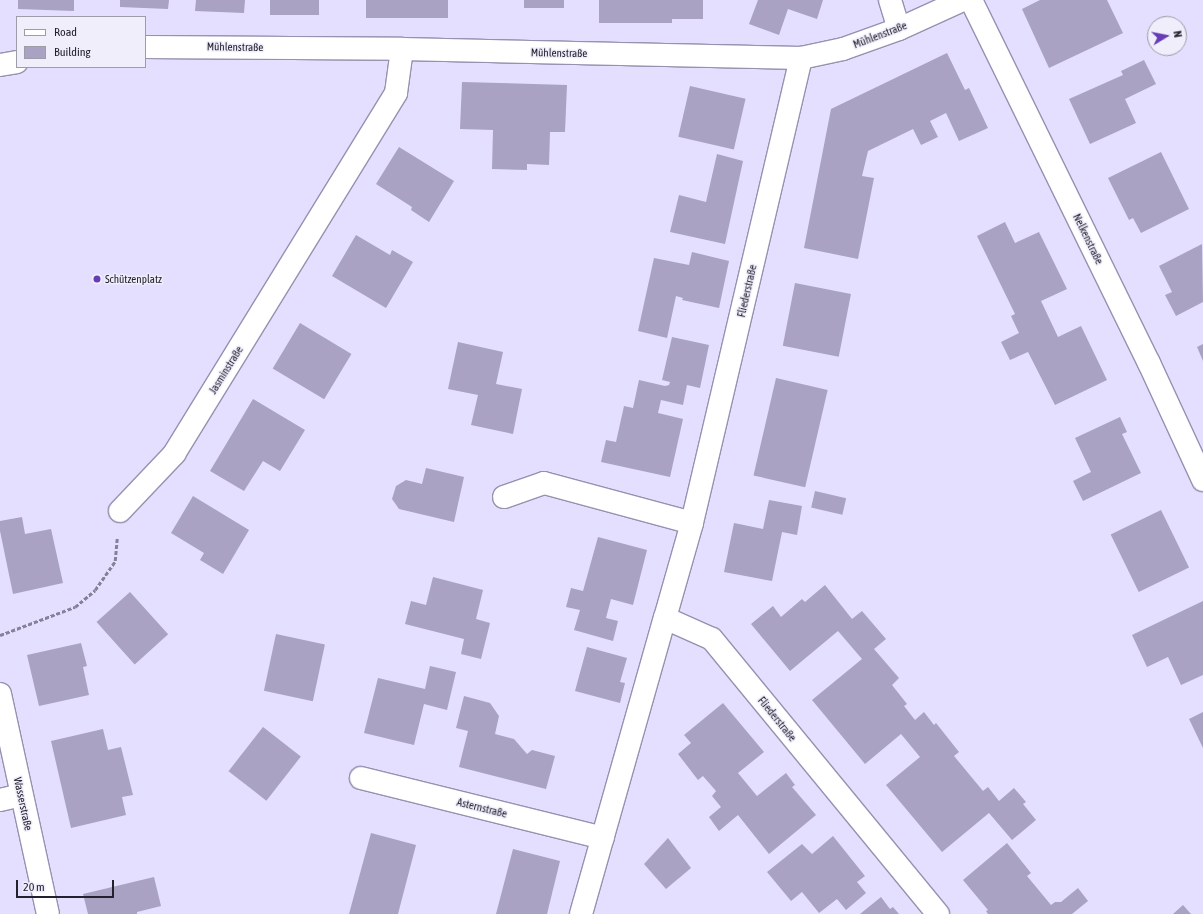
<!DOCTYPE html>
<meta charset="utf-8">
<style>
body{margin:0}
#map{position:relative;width:1203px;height:914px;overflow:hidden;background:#e4deff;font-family:"Asap Condensed",sans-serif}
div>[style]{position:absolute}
.building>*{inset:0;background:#a9a2c2;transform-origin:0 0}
.path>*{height:2.5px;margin-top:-1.25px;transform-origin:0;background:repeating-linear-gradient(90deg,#858198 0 4px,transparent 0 6px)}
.roads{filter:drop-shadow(1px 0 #9791b0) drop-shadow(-1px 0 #9791b0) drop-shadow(0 1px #9791b0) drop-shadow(0 -1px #9791b0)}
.minor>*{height:22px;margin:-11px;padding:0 11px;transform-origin:11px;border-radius:11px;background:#fff}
.dots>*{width:11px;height:11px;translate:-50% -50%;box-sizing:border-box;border:2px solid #f0eefb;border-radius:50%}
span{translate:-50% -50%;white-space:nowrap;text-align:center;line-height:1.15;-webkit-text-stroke:3px #f0eefb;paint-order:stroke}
.street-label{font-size:11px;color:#23212d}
.poi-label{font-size:11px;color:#23212d}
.left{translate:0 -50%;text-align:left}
.legend{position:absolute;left:16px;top:16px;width:130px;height:52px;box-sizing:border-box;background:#f0eefb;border:1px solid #9e9ca9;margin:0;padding:5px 7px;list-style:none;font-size:12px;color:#23212d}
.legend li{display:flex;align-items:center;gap:8px;height:20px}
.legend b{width:20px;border:1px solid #9e9ca9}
.north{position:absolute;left:1147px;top:16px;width:40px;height:40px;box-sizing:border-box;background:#f0eefb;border:1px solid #9e9ca9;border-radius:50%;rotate:80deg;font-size:11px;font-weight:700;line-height:16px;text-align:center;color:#23212d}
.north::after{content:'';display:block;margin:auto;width:14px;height:18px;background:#663db6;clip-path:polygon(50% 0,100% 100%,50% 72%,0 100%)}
.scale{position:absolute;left:16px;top:880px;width:98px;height:18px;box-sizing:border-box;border:2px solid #23212d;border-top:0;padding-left:5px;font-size:12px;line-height:14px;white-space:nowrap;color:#23212d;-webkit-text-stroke:3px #f0eefb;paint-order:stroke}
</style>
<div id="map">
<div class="building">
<i style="clip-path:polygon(18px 0,74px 0,74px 11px,18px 9px)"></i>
<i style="clip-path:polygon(120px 0,169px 0,168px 9px,120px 7px)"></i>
<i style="clip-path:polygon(196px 0,245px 0,244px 13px,195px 11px)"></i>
<i style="left:270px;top:0;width:49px;height:15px"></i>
<i style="left:366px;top:0;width:82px;height:18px"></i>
<i style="left:524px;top:0;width:40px;height:8px"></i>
<i style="clip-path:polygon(599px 0,703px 0,703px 19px,672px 19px,672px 23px,599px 23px)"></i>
<i style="clip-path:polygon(758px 0,823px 0,817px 19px,788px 9px,779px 35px,749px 24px)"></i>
<i style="clip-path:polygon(1040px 0,1107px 0,1123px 33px,1049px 68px,1022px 9px)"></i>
<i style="clip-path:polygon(947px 53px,965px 90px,969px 88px,988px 128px,959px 141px,946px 113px,930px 121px,938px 137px,921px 145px,913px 129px,868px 151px,862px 176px,874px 178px,858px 259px,804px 248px,831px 109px)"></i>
<i style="clip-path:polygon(1144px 60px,1156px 84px,1125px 99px,1136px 123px,1090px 144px,1069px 99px,1123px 75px,1121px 71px)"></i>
<i style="clip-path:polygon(462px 82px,567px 85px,565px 132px,550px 132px,549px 165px,527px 164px,527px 170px,492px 169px,493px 130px,460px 129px)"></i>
<i style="left:690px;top:86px;width:57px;height:52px;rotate:13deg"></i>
<i style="clip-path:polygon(399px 147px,454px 181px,429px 222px,411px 210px,412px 207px,376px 184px)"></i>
<i style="clip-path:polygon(1161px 152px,1189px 209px,1141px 233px,1133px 218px,1129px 220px,1108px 178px)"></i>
<i style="clip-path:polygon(717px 154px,743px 161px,725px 244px,670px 232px,679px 195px,706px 202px)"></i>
<i style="clip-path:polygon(1005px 222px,1015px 243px,1039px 232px,1067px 289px,1041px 301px,1058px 337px,1081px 326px,1107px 380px,1055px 405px,1028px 352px,1010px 360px,1001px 342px,1019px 333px,1011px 316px,1015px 314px,977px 236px)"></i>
<i style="clip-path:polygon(356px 235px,390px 255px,392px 250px,413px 262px,386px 308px,332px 276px)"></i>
<i style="clip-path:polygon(1202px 244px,1203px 302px,1176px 316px,1165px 295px,1172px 292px,1159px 266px)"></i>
<i style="clip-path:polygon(692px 252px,729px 261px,719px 308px,682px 300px,683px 298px,676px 296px,667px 338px,638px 331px,654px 258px,689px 265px)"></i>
<i style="left:795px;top:283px;width:57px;height:64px;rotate:11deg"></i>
<i style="left:300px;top:323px;width:60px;height:53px;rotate:31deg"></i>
<i style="clip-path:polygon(672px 337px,709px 345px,700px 388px,687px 385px,683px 405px,661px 400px,658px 413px,683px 419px,670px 477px,601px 462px,606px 440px,616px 442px,624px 406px,633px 408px,639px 380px,665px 386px,669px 385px,670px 382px,662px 380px)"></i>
<i style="clip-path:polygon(458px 342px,503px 352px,496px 384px,522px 389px,513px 434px,471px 425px,478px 395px,448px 389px)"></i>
<i style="clip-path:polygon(1203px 344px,1203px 361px,1197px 347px)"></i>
<i style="left:776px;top:378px;width:53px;height:100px;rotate:13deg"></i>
<i style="clip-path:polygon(253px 399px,305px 430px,280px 471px,263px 461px,244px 491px,210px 471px)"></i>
<i style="clip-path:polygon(1120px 417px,1127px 432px,1122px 434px,1141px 473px,1083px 501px,1073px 481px,1091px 472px,1075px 438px)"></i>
<i style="clip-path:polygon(426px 468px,464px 477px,454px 522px,399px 509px,392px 499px,396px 486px,406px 480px,422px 484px)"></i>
<i style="left:815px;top:491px;width:32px;height:17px;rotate:13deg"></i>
<i style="clip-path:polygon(193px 496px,249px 530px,223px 574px,200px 560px,204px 553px,171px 533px)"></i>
<i style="clip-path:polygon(769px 500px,802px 506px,797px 535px,782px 532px,772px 581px,724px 572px,734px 523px,763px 529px)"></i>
<i style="left:1161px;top:510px;width:64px;height:56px;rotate:64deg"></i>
<i style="clip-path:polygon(22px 517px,25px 534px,51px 529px,63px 583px,13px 594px,0 531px,0 521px)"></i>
<i style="clip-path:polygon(598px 537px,647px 550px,633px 605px,611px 599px,606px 618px,618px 621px,613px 641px,574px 630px,580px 610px,566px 607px,571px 588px,583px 591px)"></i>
<i style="clip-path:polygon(433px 577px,483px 590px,476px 619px,490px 623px,481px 659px,461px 654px,464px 639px,405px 624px,411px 601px,426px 605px)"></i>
<i style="clip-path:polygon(825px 585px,852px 619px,862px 611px,886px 639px,874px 649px,899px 678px,892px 685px,907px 704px,904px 706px,915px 720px,924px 712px,934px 725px,936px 723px,959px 752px,954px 756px,983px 791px,988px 787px,999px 801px,1014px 788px,1026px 802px,1023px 804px,1036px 820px,1012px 840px,989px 813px,942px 852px,886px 785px,920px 757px,901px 734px,865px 764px,812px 700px,862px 659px,838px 631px,790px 671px,751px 624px,773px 606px,781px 617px,802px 599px,805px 602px)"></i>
<i style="left:130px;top:592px;width:57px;height:45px;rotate:48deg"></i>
<i style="clip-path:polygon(1203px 601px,1203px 675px,1181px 685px,1168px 657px,1147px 667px,1132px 635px)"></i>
<i style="left:276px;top:634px;width:50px;height:58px;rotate:12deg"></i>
<i style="clip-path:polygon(81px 643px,87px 666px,83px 667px,89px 695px,39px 706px,27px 655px)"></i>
<i style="clip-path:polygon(587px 647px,627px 658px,620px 682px,625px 683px,620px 703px,575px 691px)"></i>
<i style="clip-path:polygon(430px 666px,456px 672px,447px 710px,424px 704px,414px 745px,364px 733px,378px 678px,425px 689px)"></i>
<i style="clip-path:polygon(464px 696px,490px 703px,499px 716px,495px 734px,514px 739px,527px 754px,532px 750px,555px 756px,546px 789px,459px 767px,468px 731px,456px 728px)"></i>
<i style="clip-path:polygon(723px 703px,764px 752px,738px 773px,757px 796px,786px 773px,795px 785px,792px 787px,816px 815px,769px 854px,738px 815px,719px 831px,709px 817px,721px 807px,712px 796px,716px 791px,703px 776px,698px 780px,678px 754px,691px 743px,684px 735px)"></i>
<i style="clip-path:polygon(1203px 712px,1203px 748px,1189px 719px)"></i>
<i style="left:263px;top:727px;width:48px;height:56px;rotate:38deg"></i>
<i style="clip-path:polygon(103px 729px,108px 750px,121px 747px,133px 795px,122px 797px,126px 815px,71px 828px,51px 741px)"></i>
<i style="clip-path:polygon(371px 833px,416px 845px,398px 914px,349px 914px)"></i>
<i style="clip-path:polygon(833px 836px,865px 876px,857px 882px,866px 893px,846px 910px,837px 899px,819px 913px,802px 892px,791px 901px,767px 872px,802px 844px,812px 854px)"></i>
<i style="clip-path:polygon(668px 838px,691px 868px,666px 889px,644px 864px)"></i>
<i style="clip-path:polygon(1007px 843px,1031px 873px,1027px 876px,1051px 905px,1055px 902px,1061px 902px,1078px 888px,1088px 901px,1072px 914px,988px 914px,986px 911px,988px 910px,963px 880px)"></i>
<i style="clip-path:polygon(513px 849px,560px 861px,547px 914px,496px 914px)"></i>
<i style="clip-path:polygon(154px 877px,161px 906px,137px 912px,137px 914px,88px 914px,83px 894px)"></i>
<i style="clip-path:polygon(881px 897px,890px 909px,893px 907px,899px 914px,860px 914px)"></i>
<i style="clip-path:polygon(1183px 905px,1191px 914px,1173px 914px)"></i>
</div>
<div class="path">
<i style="left:0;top:635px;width:80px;rotate:-20.5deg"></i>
<i style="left:75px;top:607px;width:26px;rotate:-40deg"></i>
<i style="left:95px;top:590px;width:35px;rotate:-55deg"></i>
<i style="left:115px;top:561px;width:23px;rotate:-85deg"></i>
</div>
<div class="roads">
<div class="minor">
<i style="left:890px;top:0;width:30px;rotate:73deg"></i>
<i style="left:971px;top:0;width:404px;rotate:63.9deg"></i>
<i style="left:1149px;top:363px;width:129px;rotate:65.2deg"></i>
<i style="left:145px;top:47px;width:257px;rotate:0.4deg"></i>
<i style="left:402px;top:49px;width:399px;rotate:1.3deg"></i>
<i style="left:801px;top:58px;width:43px;rotate:-12.1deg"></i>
<i style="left:843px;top:49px;width:59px;rotate:-19.7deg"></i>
<i style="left:899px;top:29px;width:70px;rotate:-24.4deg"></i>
<i style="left:801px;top:58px;width:478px;rotate:103.2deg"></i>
<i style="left:692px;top:523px;width:99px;rotate:105.9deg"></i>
<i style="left:665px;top:618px;width:51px;rotate:24.1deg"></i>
<i style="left:712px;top:639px;width:356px;rotate:50.6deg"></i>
<i style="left:0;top:65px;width:17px;rotate:-10deg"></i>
<i style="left:504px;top:497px;width:42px;rotate:-19.3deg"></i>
<i style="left:544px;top:483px;width:153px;rotate:15.1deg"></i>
<i style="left:120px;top:511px;width:79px;rotate:-46.5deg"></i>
<i style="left:174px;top:454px;width:424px;rotate:-58.4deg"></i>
<i style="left:396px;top:93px;width:44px;rotate:-82.2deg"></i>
<i style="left:0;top:694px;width:225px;rotate:77.7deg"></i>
<i style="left:361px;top:778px;width:249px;rotate:13.9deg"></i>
<i style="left:0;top:800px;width:22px;rotate:-13deg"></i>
<i style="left:581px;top:914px;width:308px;rotate:-74.2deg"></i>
</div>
</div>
<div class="dots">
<i style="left:97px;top:279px;background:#663db6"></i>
</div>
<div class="street-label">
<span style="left:880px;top:35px;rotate:-21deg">Mühlenstraße</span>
<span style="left:235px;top:47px;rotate:1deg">Mühlenstraße</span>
<span style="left:559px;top:53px;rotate:1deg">Mühlenstraße</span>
<span style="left:1088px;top:239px;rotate:64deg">Nelkenstraße</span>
<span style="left:747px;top:291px;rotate:-77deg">Fliederstraße</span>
<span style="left:226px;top:370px;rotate:-58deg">Jasminstraße</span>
<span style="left:777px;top:719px;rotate:51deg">Fliederstraße</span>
<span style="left:23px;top:804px;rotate:78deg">Wasserstraße</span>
<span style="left:482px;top:808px;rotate:14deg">Asternstraße</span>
</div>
<div class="poi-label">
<span class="left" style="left:105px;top:279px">Schützenplatz</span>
</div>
<ul class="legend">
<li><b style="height:5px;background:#fff"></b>Road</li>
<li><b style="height:11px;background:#a9a2c2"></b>Building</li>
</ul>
<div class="north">N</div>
<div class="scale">20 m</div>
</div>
